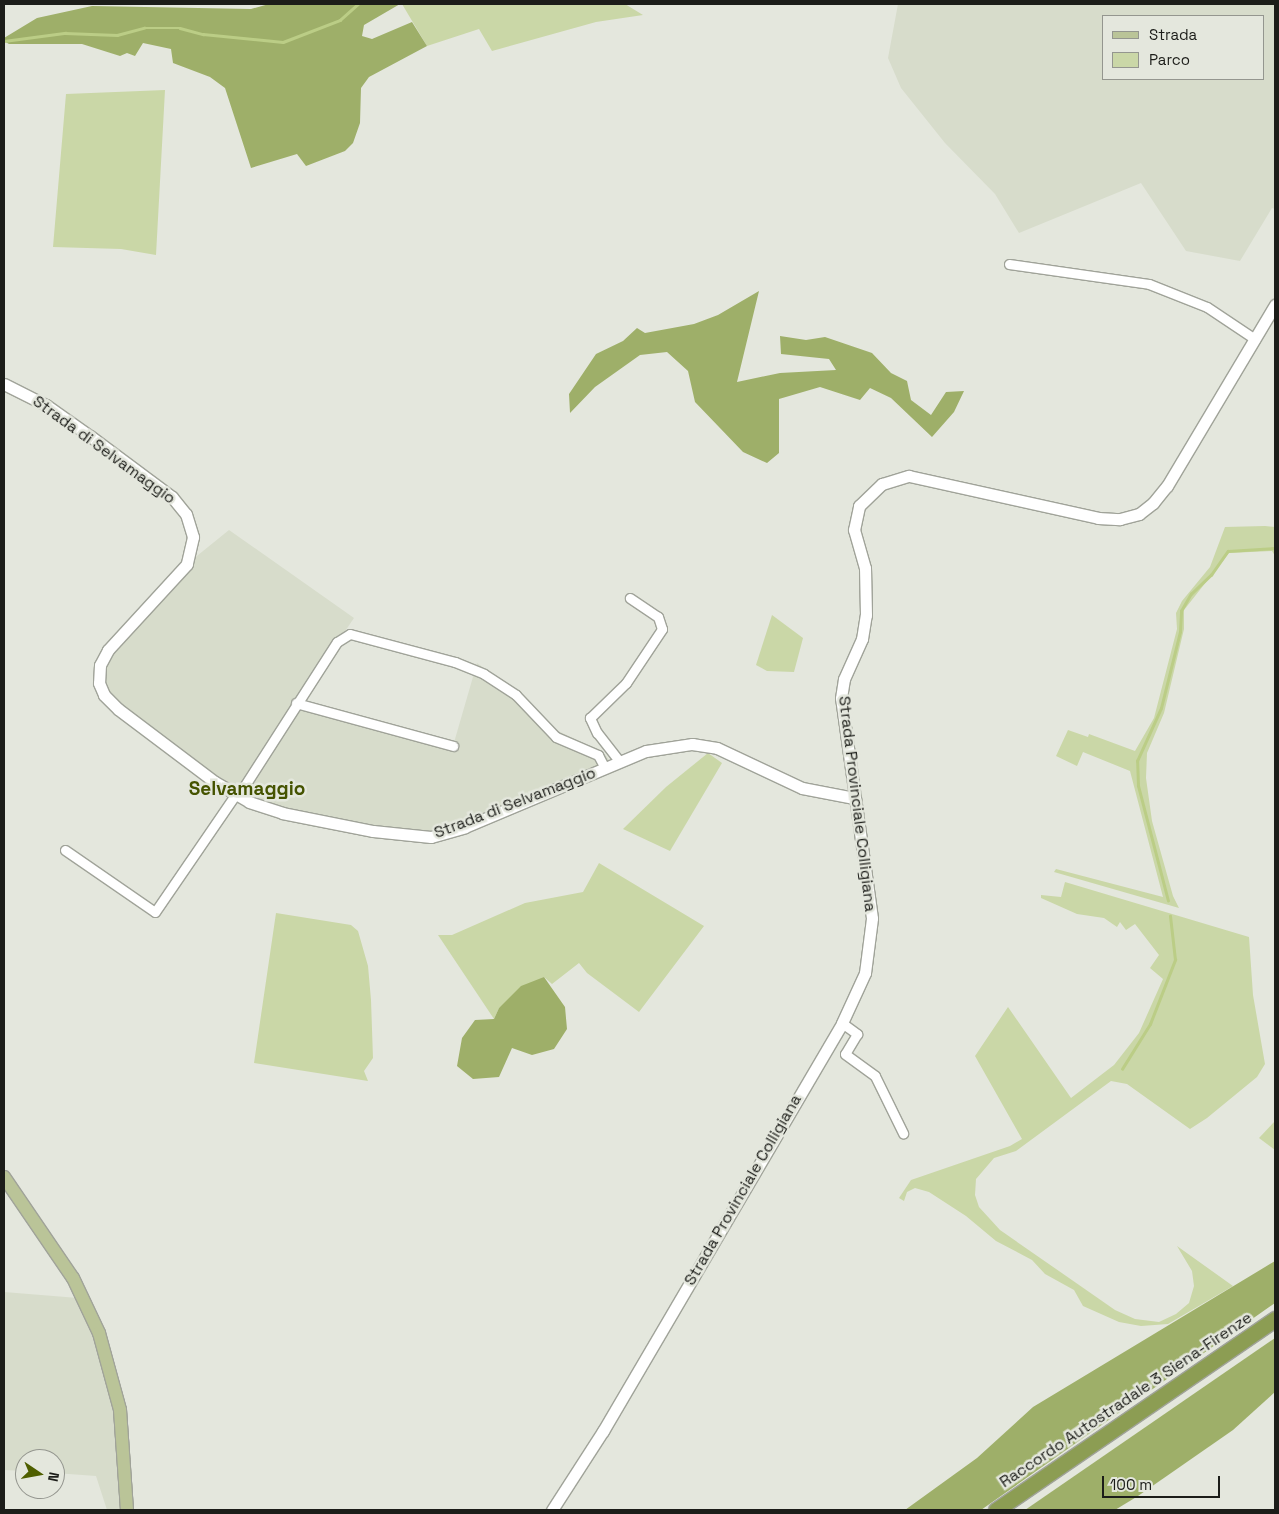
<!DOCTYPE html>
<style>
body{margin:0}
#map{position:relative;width:1279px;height:1514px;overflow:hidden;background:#e4e7dd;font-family:"Space Grotesk",sans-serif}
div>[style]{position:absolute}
.built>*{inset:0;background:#d7dccb}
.green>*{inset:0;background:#cad7a7}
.forest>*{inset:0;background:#9eaf69}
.stream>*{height:2.5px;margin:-1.25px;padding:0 1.25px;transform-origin:1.25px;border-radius:1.25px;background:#bbcd86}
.roads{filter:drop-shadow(1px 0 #a0a399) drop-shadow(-1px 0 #a0a399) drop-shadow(0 1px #a0a399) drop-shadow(0 -1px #a0a399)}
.street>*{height:9px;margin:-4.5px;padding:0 4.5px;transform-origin:4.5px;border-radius:4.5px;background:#fff}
.secondary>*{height:11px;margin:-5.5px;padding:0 5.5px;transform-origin:5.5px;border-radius:5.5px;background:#fff}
.primary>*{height:12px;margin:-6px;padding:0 6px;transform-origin:6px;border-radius:6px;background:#bac498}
.highway>*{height:15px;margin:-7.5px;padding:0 7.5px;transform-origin:7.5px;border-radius:7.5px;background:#8c9d53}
span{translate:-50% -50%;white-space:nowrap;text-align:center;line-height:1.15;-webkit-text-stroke:5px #e4e7dd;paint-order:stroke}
.street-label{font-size:16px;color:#1c1d19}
.quarter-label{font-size:19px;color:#455300;font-weight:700}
.frame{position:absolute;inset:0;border:5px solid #1c1d19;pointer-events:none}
.legend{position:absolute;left:1102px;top:15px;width:162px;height:65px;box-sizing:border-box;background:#e4e7dd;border:1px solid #94968f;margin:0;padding:6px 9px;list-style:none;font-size:15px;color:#1c1d19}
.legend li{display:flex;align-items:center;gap:10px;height:25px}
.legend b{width:25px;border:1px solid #94968f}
.north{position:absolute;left:15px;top:1449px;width:50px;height:50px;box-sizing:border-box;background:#e4e7dd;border:1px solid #94968f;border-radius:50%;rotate:102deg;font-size:14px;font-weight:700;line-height:20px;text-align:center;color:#1c1d19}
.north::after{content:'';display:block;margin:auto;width:18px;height:22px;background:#4f5f00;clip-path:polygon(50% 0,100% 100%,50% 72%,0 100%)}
.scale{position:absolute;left:1102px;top:1476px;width:118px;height:22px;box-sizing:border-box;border:2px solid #1c1d19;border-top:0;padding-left:6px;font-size:15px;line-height:18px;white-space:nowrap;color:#1c1d19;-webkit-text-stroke:4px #e4e7dd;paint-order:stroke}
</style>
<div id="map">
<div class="built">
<i style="clip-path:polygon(evenodd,898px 4px,1275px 4px,1275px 209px,1272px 208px,1240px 261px,1186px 251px,1141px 183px,1019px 233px,995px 194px,945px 143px,901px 88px,888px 58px,898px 4px,1103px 16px,1263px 16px,1263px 79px,1103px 79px,1103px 16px)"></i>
<i style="clip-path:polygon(229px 530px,354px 618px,296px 703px,453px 746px,477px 663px,521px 695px,552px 728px,604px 753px,613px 765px,426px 838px,249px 802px,106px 698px,100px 665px,187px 564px)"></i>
<i style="clip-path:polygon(4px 1292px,78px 1298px,107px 1373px,116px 1421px,122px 1510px,107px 1510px,96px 1476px,55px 1473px,55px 1459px,25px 1459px,25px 1471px,4px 1470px)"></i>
</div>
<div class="green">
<i style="clip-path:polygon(402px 4px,625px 4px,643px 15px,596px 22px,492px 51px,479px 29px,427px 46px)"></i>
<i style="clip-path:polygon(165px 90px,156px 255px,121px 249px,53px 247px,66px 94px)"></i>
<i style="clip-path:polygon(1265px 526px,1275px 527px,1275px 556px,1272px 551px,1229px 553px,1184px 610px,1184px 629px,1164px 713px,1147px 753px,1146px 778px,1152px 821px,1173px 896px,1179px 908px,1054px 872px,1056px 869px,1163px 897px,1130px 771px,1083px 752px,1077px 766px,1056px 756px,1068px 730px,1088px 737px,1089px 734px,1135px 751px,1154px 718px,1177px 629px,1176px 613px,1182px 601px,1210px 567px,1225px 527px)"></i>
<i style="clip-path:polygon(772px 615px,803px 638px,794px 672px,767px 671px,756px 665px)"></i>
<i style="clip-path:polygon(708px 753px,722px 763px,670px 851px,623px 829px,666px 787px)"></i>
<i style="clip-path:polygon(599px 863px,704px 926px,639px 1012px,587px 973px,579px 963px,552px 984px,544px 977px,499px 1008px,494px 1019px,438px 935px,452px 935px,525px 903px,583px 892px)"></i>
<i style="clip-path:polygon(1065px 882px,1249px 937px,1253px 995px,1265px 1064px,1257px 1077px,1207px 1118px,1190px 1129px,1127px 1084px,1111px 1081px,1016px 1151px,994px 1158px,976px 1179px,975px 1195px,979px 1207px,1000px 1230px,1115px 1310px,1135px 1319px,1159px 1322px,1176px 1314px,1189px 1303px,1194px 1286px,1192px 1271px,1177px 1246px,1233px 1286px,1168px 1324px,1141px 1326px,1119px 1322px,1083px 1306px,1074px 1290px,1045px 1274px,1032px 1260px,996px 1241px,966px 1216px,929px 1192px,915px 1188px,907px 1192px,904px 1201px,899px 1198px,911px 1180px,1010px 1146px,1022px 1139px,975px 1056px,1008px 1007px,1071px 1098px,1114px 1065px,1139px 1033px,1163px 979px,1150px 968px,1159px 955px,1135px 924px,1126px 930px,1120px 922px,1117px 927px,1104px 918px,1077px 914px,1041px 898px,1041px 895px,1061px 897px)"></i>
<i style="clip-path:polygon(276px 913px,351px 925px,358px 931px,368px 966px,371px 1000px,373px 1058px,364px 1071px,368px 1081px,254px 1063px)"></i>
<i style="clip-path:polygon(1275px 1121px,1275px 1150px,1259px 1138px)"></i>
</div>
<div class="forest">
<i style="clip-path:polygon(269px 4px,400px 4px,364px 25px,362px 36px,372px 39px,412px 22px,427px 46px,369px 77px,361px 88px,360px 123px,353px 143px,345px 151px,306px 166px,297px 154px,251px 168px,225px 88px,210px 77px,173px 63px,171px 49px,143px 43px,135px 56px,127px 53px,120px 56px,82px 44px,9px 44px,4px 41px,4px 38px,37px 18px,92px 6px,251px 9px)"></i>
<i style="clip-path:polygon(759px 291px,737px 382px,780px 373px,836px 370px,829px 359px,781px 354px,780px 336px,806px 340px,825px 337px,872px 353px,891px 373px,907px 381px,911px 400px,931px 415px,946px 392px,964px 391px,954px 412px,932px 437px,891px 398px,870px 388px,860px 400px,820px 387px,779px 399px,779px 453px,767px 463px,743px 452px,695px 402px,688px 371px,667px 352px,640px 355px,595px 387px,570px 413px,569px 394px,596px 354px,623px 341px,637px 328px,645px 333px,694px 324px,718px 315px)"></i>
<i style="clip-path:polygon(544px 977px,565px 1007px,567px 1029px,554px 1049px,532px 1055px,512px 1048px,499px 1077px,473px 1079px,457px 1066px,462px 1038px,475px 1020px,494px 1019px,499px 1008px,521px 986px)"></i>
<i style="clip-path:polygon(1275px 1261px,1275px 1303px,981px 1510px,905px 1510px,977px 1458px,1033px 1407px)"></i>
<i style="clip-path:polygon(1275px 1338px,1275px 1392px,1233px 1430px,1138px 1496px,1115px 1510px,1025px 1510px)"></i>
</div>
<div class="stream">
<i style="left:4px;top:41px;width:62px;rotate:-7.5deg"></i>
<i style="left:65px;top:33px;width:52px;rotate:2.2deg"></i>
<i style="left:117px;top:35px;width:28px;rotate:-15deg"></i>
<i style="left:144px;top:28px;width:36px"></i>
<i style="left:180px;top:28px;width:24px;rotate:15deg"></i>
<i style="left:203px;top:34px;width:80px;rotate:5.7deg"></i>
<i style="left:283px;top:42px;width:61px;rotate:-21.1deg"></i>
<i style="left:340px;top:20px;width:24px;rotate:-42deg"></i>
<i style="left:1168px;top:901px;width:119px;rotate:-104.6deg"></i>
<i style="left:1138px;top:786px;width:25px;rotate:-92deg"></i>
<i style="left:1137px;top:761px;width:58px;rotate:-65.6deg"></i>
<i style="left:1161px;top:708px;width:78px;rotate:-76deg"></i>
<i style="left:1180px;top:632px;width:21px;rotate:-87deg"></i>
<i style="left:1181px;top:611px;width:20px;rotate:-60deg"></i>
<i style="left:1191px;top:594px;width:28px;rotate:-44deg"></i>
<i style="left:1211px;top:575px;width:29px;rotate:-55deg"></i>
<i style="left:1228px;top:551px;width:47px;rotate:-3.7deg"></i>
<i style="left:1122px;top:1069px;width:53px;rotate:-58.1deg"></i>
<i style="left:1150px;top:1024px;width:69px;rotate:-68.7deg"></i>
<i style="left:1175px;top:960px;width:44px;rotate:-96.5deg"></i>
</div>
<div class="roads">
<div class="street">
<i style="left:1009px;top:264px;width:141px;rotate:8.1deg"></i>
<i style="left:1149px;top:284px;width:62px;rotate:21.6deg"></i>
<i style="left:1207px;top:307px;width:58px;rotate:33.7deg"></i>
<i style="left:296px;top:703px;width:163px;rotate:15.3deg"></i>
<i style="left:620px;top:762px;width:37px;rotate:-128deg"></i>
<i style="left:597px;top:733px;width:17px;rotate:-115deg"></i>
<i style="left:590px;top:718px;width:50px;rotate:-44.2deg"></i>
<i style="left:626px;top:683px;width:65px;rotate:-56.3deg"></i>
<i style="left:662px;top:629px;width:13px;rotate:-108deg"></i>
<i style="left:658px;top:617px;width:34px;rotate:-146deg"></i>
<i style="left:238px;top:796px;width:183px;rotate:-57.3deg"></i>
<i style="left:337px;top:642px;width:15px;rotate:-32deg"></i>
<i style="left:350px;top:634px;width:109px;rotate:14.9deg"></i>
<i style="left:455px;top:662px;width:31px;rotate:22deg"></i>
<i style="left:484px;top:674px;width:38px;rotate:33deg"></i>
<i style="left:516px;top:695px;width:58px;rotate:46.4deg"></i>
<i style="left:556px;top:737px;width:46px;rotate:23.2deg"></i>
<i style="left:598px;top:755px;width:15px;rotate:62deg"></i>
<i style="left:65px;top:850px;width:109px;rotate:34.6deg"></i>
<i style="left:155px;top:912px;width:142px;rotate:-55.6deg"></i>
<i style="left:842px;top:1023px;width:19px;rotate:36deg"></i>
<i style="left:857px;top:1034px;width:23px;rotate:121deg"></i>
<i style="left:845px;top:1054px;width:37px;rotate:36deg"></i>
<i style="left:875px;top:1076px;width:64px;rotate:63.8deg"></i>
</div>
<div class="secondary">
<i style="left:4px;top:384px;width:47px;rotate:26.6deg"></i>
<i style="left:46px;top:405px;width:54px;rotate:35.2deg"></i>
<i style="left:90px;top:436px;width:102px;rotate:36.6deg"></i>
<i style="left:172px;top:497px;width:22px;rotate:51deg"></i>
<i style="left:186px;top:514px;width:24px;rotate:73deg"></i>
<i style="left:193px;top:537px;width:28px;rotate:103deg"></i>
<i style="left:187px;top:564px;width:117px;rotate:132.6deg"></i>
<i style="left:108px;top:650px;width:17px;rotate:118deg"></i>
<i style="left:100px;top:665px;width:18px;rotate:93deg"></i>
<i style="left:99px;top:683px;width:13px;rotate:67deg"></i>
<i style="left:104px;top:695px;width:20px;rotate:45deg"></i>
<i style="left:118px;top:709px;width:121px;rotate:37deg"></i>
<i style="left:215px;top:782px;width:39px;rotate:30deg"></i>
<i style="left:249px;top:802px;width:35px;rotate:18deg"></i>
<i style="left:282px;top:813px;width:93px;rotate:11.2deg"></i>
<i style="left:373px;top:831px;width:58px;rotate:5.9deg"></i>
<i style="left:431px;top:837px;width:35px;rotate:-16deg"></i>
<i style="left:465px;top:827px;width:196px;rotate:-22.8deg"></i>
<i style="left:646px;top:751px;width:47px;rotate:-8.7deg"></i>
<i style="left:692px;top:744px;width:25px;rotate:9deg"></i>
<i style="left:717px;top:748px;width:94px;rotate:25.2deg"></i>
<i style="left:802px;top:788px;width:53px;rotate:10.9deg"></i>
<i style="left:552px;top:1510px;width:94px;rotate:-57.2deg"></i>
<i style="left:603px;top:1431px;width:473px;rotate:-59.6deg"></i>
<i style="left:842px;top:1023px;width:55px;rotate:-65.3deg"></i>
<i style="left:865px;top:973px;width:55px;rotate:-82.7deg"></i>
<i style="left:872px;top:918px;width:222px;rotate:-98deg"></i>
<i style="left:841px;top:698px;width:19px;rotate:-81deg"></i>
<i style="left:844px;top:679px;width:44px;rotate:-65.8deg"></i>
<i style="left:862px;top:639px;width:24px;rotate:-81deg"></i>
<i style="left:866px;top:615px;width:47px;rotate:-91.2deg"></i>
<i style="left:865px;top:568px;width:40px;rotate:-106deg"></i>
<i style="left:854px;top:530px;width:25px;rotate:-78deg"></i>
<i style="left:859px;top:506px;width:32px;rotate:-44deg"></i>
<i style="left:882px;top:484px;width:28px;rotate:-17deg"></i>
<i style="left:909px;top:476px;width:194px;rotate:12.5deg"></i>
<i style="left:1098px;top:518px;width:22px;rotate:3deg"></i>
<i style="left:1120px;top:519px;width:20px;rotate:-15deg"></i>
<i style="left:1139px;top:514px;width:18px;rotate:-38deg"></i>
<i style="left:1153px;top:503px;width:22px;rotate:-51deg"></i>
<i style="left:1167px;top:486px;width:211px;rotate:-59.2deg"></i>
</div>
<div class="primary">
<i style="left:4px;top:1177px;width:122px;rotate:55.7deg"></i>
<i style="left:73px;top:1278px;width:61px;rotate:64.7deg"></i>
<i style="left:99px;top:1333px;width:80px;rotate:74.7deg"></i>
<i style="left:120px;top:1410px;width:100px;rotate:86deg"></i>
</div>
<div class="highway">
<i style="left:996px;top:1510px;width:338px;rotate:-34.4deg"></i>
</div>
</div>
<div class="street-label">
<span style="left:104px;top:450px;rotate:36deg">Strada di Selvamaggio</span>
<span style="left:515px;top:803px;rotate:-21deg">Strada di Selvamaggio</span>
<span style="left:857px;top:804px;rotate:83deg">Strada Provinciale Colligiana</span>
<span style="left:743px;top:1190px;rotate:-60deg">Strada Provinciale Colligiana</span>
<span style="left:1126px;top:1400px;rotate:-34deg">Raccordo Autostradale 3 Siena-Firenze</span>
</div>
<div class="quarter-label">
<span style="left:247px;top:789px">Selvamaggio</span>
</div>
<div class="frame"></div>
<ul class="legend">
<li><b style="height:6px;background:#bac498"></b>Strada</li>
<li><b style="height:14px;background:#cad7a7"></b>Parco</li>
</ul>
<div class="north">N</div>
<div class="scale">100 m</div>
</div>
